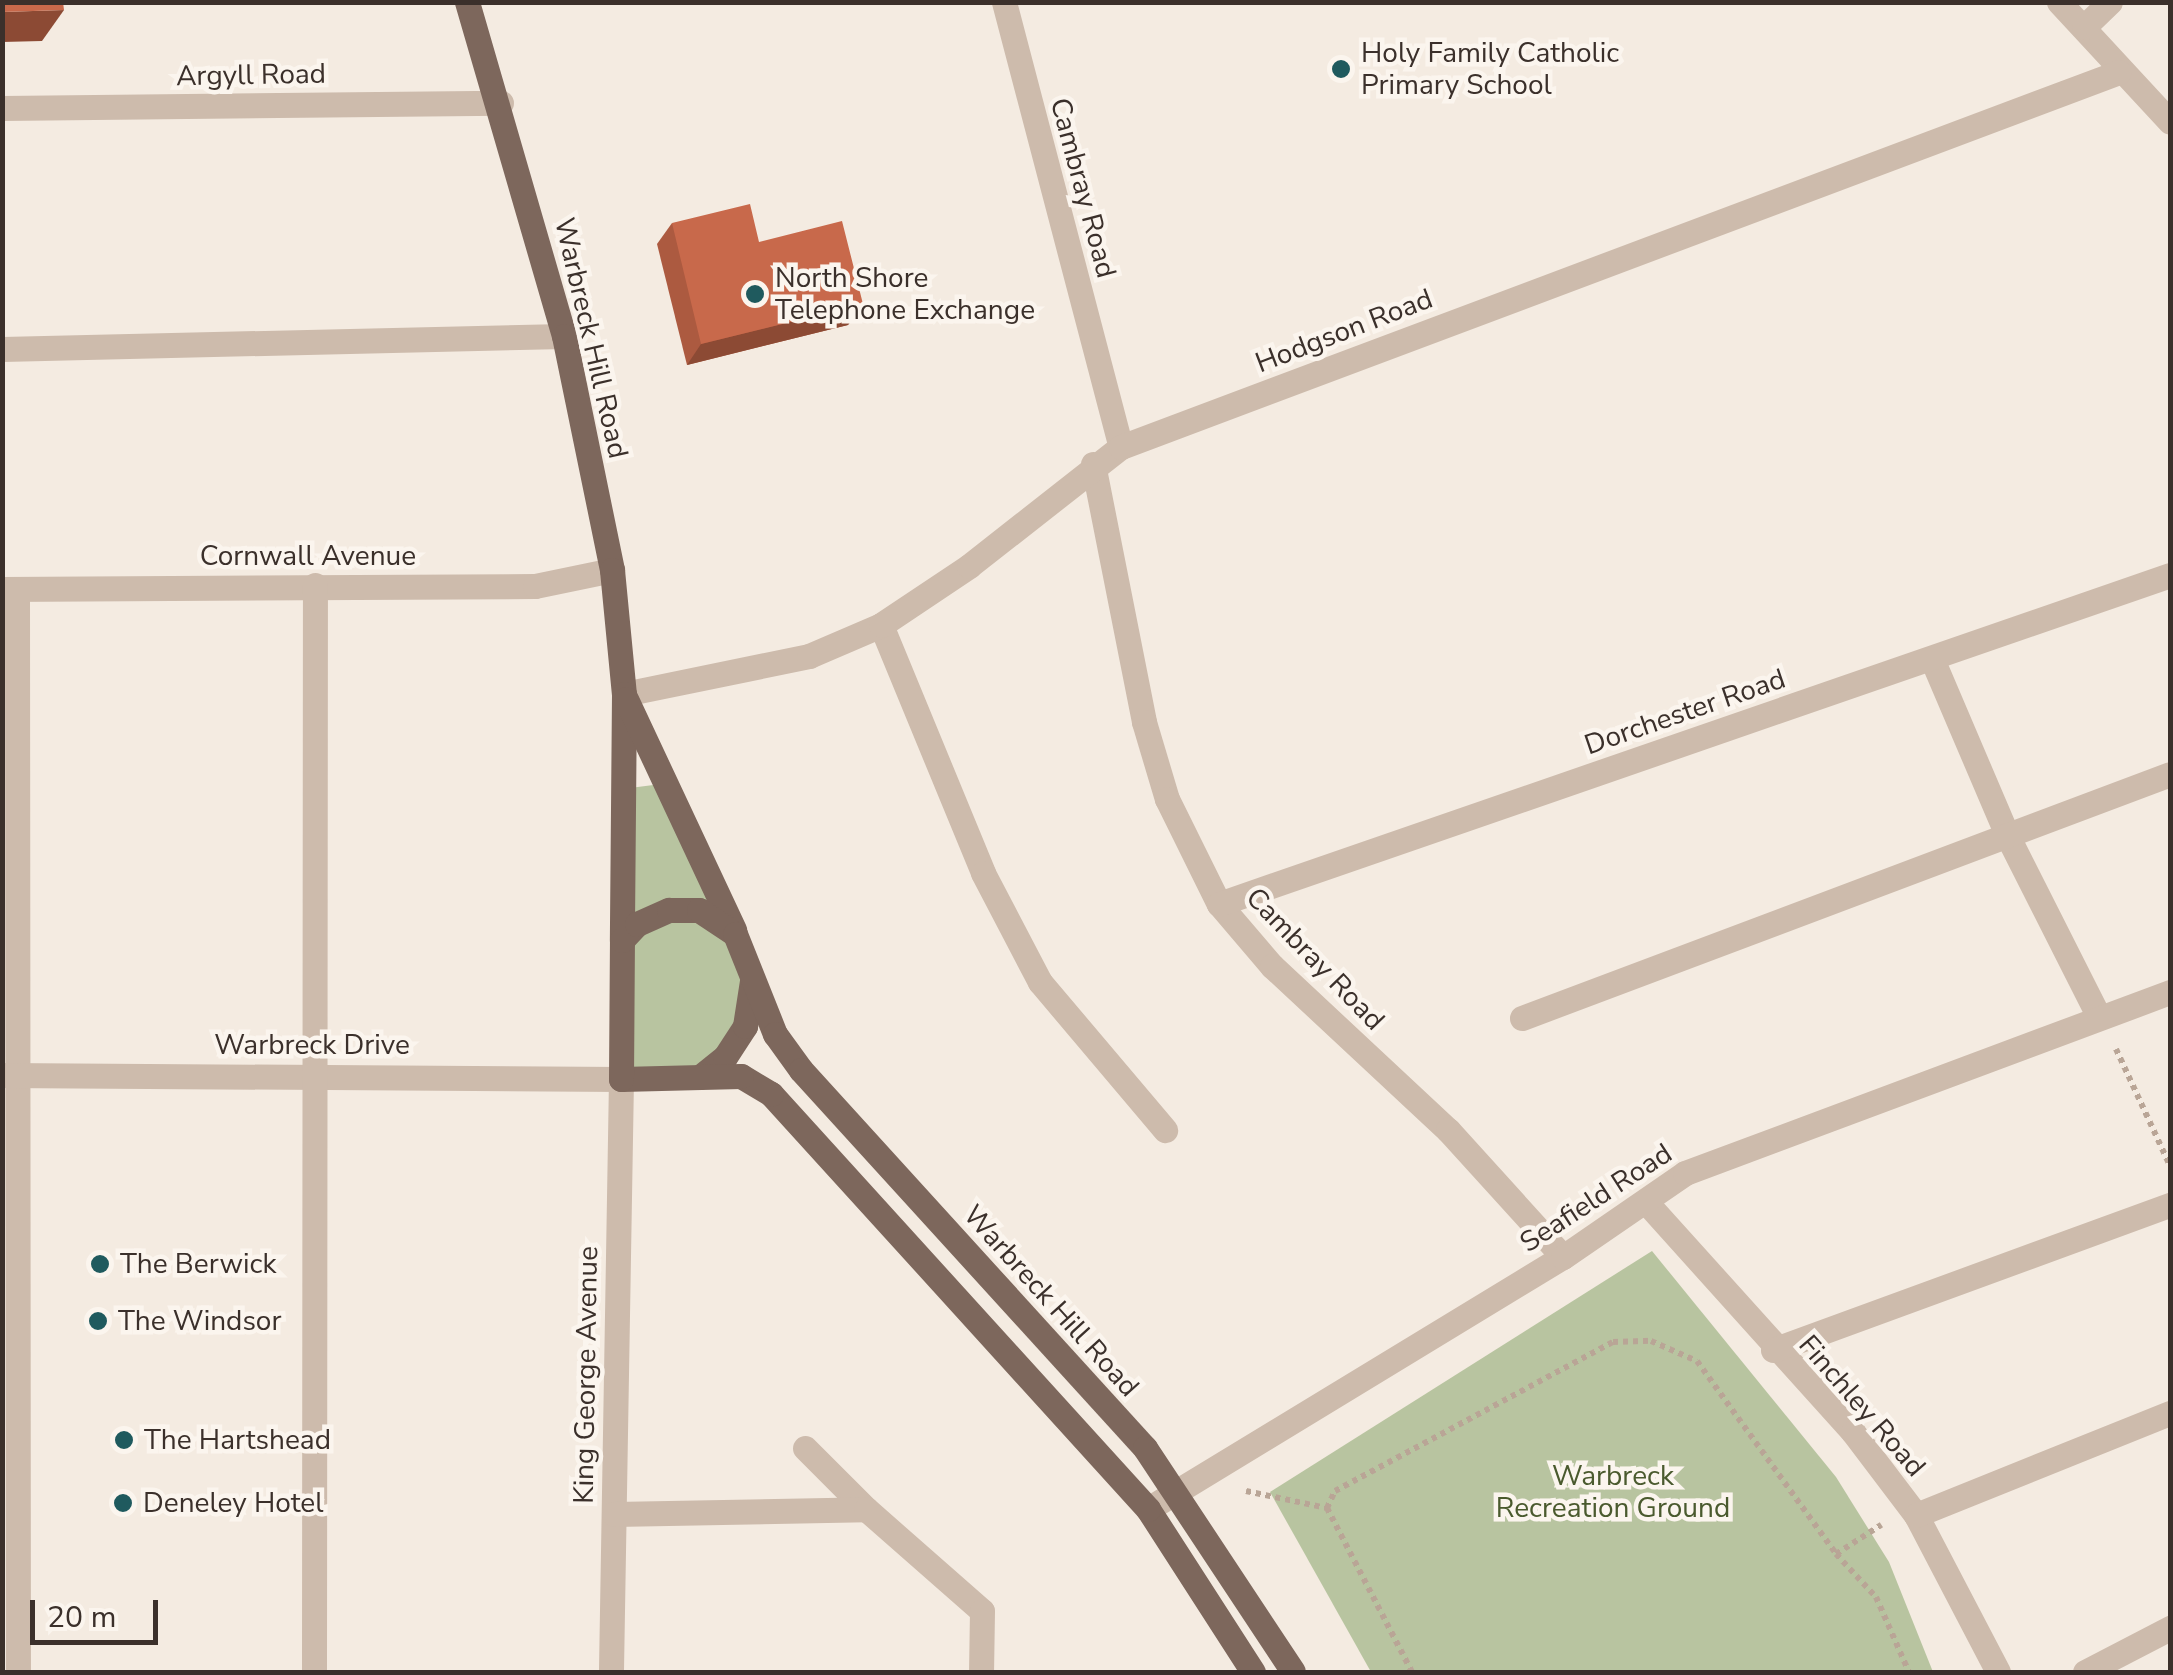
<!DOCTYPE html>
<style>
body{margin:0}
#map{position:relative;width:2173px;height:1675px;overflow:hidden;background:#f4ebe1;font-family:"Nunito Sans",sans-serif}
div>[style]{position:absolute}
.green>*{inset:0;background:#b8c4a0}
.path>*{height:6px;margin-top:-3px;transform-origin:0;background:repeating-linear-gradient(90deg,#b9a596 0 5px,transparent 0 10px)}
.minor>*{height:25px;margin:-12.5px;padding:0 12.5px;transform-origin:12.5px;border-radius:12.5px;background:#cdbbac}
.major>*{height:25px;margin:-12.5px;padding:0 12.5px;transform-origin:12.5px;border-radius:12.5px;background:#7d675c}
.wall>*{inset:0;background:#ac5a40}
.shaded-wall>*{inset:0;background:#8c4a34}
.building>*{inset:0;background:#c8694b}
.dots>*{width:28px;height:28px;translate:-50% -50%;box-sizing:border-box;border:5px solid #fbf5ee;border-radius:50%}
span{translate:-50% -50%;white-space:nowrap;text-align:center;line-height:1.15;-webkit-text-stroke:9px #fbf5ee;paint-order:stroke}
.poi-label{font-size:28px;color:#3b302b}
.left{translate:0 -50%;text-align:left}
.street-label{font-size:28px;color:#3b302b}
.park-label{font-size:28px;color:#4a5a2e}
.frame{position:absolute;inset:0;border:5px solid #3b302b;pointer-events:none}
.scale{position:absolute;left:30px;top:1600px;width:128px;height:45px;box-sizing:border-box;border:5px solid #3b302b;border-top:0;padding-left:12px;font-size:30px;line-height:35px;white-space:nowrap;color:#3b302b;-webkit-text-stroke:8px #fbf5ee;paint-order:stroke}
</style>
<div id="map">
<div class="green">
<i style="clip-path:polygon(669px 783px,751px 995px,700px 1077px,621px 1079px,622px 789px)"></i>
<i style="clip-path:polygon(1652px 1251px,1836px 1477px,1889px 1562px,1933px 1672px,1371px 1672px,1270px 1492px)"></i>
</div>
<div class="path">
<i style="left:2116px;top:1049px;width:129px;rotate:65.2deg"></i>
<i style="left:1246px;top:1491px;width:83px;rotate:11.9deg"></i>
<i style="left:1836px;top:1554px;width:54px;rotate:-32.8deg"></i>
<i style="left:1412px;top:1672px;width:185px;rotate:-117.4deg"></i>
<i style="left:1327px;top:1508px;width:19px;rotate:-65deg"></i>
<i style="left:1335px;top:1491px;width:315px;rotate:-28.2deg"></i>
<i style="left:1613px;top:1342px;width:38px;rotate:-2deg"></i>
<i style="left:1651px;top:1341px;width:50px;rotate:23.5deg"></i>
<i style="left:1697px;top:1361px;width:238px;rotate:54.2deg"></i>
<i style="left:1836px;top:1554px;width:59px;rotate:47.1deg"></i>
<i style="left:1876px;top:1597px;width:82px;rotate:66.3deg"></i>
</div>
<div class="minor">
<i style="left:1004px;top:2px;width:460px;rotate:75.3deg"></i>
<i style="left:2059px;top:2px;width:163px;rotate:47.2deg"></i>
<i style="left:2084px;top:27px;width:36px;rotate:-44deg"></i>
<i style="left:2px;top:108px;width:499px;rotate:-0.6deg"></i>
<i style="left:2px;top:349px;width:562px;rotate:-1.33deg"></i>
<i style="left:1093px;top:464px;width:263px;rotate:78.8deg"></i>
<i style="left:1144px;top:722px;width:80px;rotate:73.4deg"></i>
<i style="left:1167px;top:799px;width:117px;rotate:63.7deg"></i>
<i style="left:1219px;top:904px;width:82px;rotate:49.5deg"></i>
<i style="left:1272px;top:966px;width:241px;rotate:43deg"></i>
<i style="left:1448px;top:1130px;width:171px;rotate:47.8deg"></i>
<i style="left:2px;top:589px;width:533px;rotate:-0.32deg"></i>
<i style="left:535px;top:586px;width:79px;rotate:-11.7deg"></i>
<i style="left:17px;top:589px;width:1083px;rotate:89.95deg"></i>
<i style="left:881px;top:625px;width:268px;rotate:67.6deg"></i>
<i style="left:983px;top:873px;width:123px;rotate:62.4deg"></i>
<i style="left:1040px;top:982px;width:194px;rotate:49.8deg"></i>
<i style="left:1932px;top:659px;width:191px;rotate:66.9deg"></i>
<i style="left:2007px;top:835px;width:204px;rotate:63.2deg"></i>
<i style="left:624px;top:694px;width:189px;rotate:-11.6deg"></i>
<i style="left:809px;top:656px;width:78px;rotate:-23.3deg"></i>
<i style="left:881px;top:625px;width:106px;rotate:-33.8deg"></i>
<i style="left:969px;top:566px;width:193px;rotate:-38.1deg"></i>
<i style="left:1121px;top:447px;width:1066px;rotate:-20.59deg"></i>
<i style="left:1219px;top:904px;width:1006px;rotate:-19.08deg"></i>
<i style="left:1522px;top:1018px;width:692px;rotate:-20.63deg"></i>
<i style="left:2px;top:1075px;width:619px;rotate:0.37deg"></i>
<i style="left:621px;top:1079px;width:593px;rotate:90.97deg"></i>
<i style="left:1646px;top:1202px;width:309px;rotate:48deg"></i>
<i style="left:1853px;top:1432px;width:104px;rotate:52.8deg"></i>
<i style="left:1916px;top:1515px;width:177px;rotate:62.4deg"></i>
<i style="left:1773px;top:1350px;width:423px;rotate:-20.1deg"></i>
<i style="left:805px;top:1448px;width:86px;rotate:45deg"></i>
<i style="left:1148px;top:1509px;width:486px;rotate:-31.3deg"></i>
<i style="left:1563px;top:1257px;width:148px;rotate:-34.5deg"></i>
<i style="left:1685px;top:1173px;width:518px;rotate:-20.47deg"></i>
<i style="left:614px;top:1514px;width:252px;rotate:-1.1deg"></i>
<i style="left:866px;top:1509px;width:154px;rotate:41.3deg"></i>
<i style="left:982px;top:1611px;width:61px;rotate:90.9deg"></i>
<i style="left:1916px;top:1515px;width:274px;rotate:-21.9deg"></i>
<i style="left:314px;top:1672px;width:1087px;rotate:-89.95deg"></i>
<i style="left:2085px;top:1672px;width:96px;rotate:-27.4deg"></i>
</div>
<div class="major">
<i style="left:467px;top:2px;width:348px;rotate:73.8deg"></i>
<i style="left:564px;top:336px;width:239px;rotate:78.4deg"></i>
<i style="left:612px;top:570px;width:125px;rotate:84.5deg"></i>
<i style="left:624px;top:694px;width:246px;rotate:90.5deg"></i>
<i style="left:626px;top:699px;width:255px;rotate:64.9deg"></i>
<i style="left:700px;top:1077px;width:32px;rotate:-39deg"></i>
<i style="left:725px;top:1057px;width:37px;rotate:-57deg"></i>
<i style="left:745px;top:1026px;width:46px;rotate:-81.2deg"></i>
<i style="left:1253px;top:1672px;width:194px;rotate:-122.8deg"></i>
<i style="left:1148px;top:1509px;width:561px;rotate:-132.25deg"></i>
<i style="left:771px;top:1094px;width:35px;rotate:-149deg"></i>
<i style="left:741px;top:1076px;width:120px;rotate:178.6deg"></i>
<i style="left:621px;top:1079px;width:139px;rotate:-89.6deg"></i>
<i style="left:622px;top:940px;width:22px;rotate:-47deg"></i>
<i style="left:637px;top:924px;width:35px;rotate:-24deg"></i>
<i style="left:669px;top:910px;width:30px"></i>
<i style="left:699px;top:910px;width:43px;rotate:33.7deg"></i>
<i style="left:735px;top:934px;width:108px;rotate:68.2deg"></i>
<i style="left:775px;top:1034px;width:44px;rotate:54.2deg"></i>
<i style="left:801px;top:1070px;width:511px;rotate:47.7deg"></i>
<i style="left:1145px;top:1448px;width:268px;rotate:56.5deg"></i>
</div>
<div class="wall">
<i style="clip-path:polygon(672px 223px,863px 304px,848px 325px,687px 365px,657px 244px)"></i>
</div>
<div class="shaded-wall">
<i style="clip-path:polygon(64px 10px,42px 41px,2px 42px,2px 12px)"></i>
<i style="clip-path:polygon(863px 304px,848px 325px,687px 365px,701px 344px)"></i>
</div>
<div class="building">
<i style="clip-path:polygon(2px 2px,63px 2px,64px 10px,2px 12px)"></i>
<i style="clip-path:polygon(750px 204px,759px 242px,842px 221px,863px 304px,701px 344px,672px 223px)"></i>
</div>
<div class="dots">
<i style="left:1341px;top:69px;background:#1f5a5e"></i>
<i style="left:755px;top:294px;background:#1f5a5e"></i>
<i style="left:100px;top:1264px;background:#1f5a5e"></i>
<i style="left:98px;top:1321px;background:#1f5a5e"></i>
<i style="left:124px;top:1440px;background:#1f5a5e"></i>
<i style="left:123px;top:1503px;background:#1f5a5e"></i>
</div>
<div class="poi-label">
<span class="left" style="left:1361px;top:69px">Holy Family Catholic<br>Primary School</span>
<span class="left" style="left:775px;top:294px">North Shore<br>Telephone Exchange</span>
<span class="left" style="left:120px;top:1264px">The Berwick</span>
<span class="left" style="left:118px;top:1321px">The Windsor</span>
<span class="left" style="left:144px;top:1440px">The Hartshead</span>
<span class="left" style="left:143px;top:1503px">Deneley Hotel</span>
</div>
<div class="street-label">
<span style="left:251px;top:75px;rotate:-1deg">Argyll Road</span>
<span style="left:1083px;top:188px;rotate:75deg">Cambray Road</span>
<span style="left:1344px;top:331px;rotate:-21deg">Hodgson Road</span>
<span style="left:591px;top:338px;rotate:77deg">Warbreck Hill Road</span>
<span style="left:308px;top:556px">Cornwall Avenue</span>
<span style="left:1685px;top:712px;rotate:-19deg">Dorchester Road</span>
<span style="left:1315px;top:959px;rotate:46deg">Cambray Road</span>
<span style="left:312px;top:1045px">Warbreck Drive</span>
<span style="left:1596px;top:1198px;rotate:-33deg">Seafield Road</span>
<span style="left:1051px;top:1301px;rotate:48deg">Warbreck Hill Road</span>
<span style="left:586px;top:1375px;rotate:-89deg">King George Avenue</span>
<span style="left:1862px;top:1406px;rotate:49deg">Finchley Road</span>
</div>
<div class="park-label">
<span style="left:1613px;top:1492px">Warbreck<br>Recreation Ground</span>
</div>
<div class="frame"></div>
<div class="scale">20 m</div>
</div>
